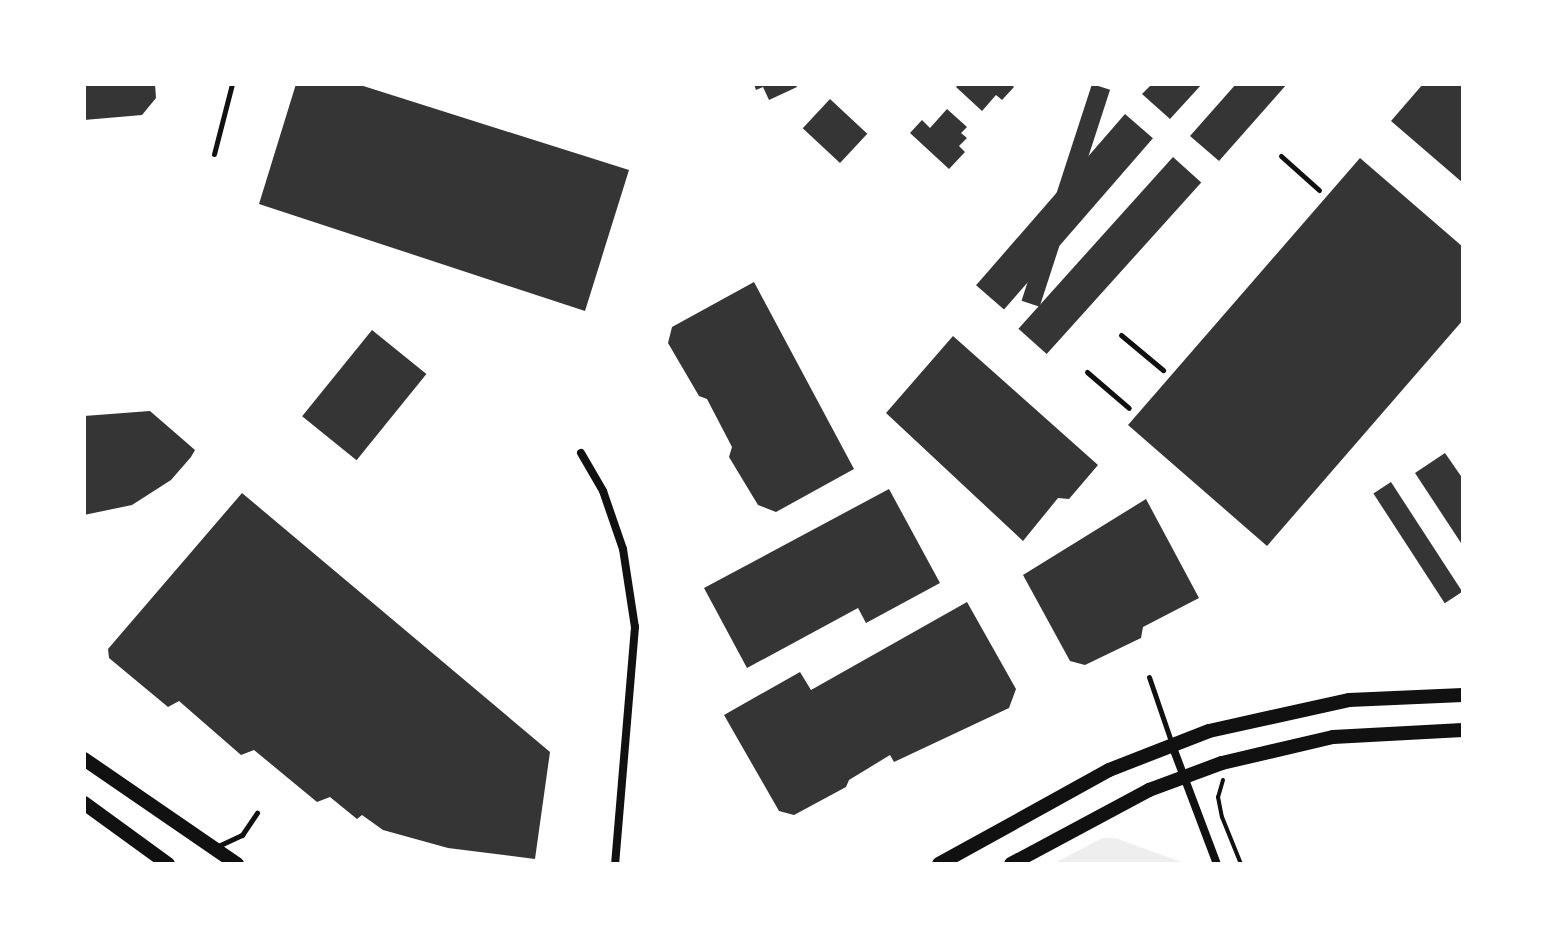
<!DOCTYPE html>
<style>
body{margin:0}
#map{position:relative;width:1547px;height:948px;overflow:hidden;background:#fff;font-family:"Work Sans",sans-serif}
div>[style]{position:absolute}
.green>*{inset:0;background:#eee}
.building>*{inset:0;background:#353535;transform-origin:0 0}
.path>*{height:4px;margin:-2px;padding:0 2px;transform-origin:2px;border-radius:2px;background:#111}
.service>*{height:5px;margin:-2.5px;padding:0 2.5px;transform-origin:2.5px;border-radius:2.5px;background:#111}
.minor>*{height:8px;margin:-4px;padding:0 4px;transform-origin:4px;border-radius:4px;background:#111}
.secondary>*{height:14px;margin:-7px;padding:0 7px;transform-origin:7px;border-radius:7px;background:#111}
span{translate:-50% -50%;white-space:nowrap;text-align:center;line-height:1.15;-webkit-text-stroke:8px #fff;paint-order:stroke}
.frame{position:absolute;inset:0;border:86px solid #fff;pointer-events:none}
</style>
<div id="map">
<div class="green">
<i style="clip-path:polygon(1102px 838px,1115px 838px,1187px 864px,1053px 864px)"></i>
</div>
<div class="building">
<i style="clip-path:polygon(84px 84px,155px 84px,156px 98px,142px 115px,84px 120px)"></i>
<i style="clip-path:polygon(296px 84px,357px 84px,629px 170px,585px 311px,259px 204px)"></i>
<i style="clip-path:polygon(754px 84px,795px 84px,797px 87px,769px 100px,763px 87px,756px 90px)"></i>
<i style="clip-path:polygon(959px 84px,1011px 84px,1014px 87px,1002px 100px,996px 95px,982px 111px,956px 87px)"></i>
<i style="left:1092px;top:84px;width:19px;height:228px;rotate:18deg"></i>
<i style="clip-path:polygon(1152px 84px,1202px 84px,1170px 119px,1142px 94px)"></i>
<i style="clip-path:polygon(1236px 84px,1287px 84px,1219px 161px,1190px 136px)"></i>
<i style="clip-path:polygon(1423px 84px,1463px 84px,1463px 183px,1391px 121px)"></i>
<i style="left:830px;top:99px;width:51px;height:40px;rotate:43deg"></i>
<i style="clip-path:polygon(947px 109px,967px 127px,961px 133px,967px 138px,959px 146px,965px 152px,949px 169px,910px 133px,922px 120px,930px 128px)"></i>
<i style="left:1125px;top:114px;width:37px;height:227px;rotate:41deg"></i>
<i style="left:1173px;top:157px;width:38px;height:231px;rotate:42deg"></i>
<i style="clip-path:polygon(1360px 158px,1463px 247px,1463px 320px,1267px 546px,1128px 425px)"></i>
<i style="clip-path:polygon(754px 282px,854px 469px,776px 512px,758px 505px,729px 457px,732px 447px,707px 399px,699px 396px,668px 343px,672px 327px)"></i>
<i style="left:372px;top:330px;width:70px;height:111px;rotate:39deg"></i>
<i style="clip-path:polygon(953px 336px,1098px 465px,1069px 499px,1058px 498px,1023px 541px,886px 413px)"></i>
<i style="clip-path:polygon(150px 411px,195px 450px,191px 457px,171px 480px,132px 505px,84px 515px,84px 416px)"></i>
<i style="clip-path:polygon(1445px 453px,1463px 479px,1463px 546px,1415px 473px)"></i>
<i style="left:1391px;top:482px;width:131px;height:21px;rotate:57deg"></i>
<i style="clip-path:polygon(889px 489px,940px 583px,866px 623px,858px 608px,747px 668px,704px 588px)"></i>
<i style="clip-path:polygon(242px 493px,550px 752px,535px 859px,448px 848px,383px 830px,362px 815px,357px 819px,330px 797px,317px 802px,254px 750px,241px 755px,179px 701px,168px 707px,109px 658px,108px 649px)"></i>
<i style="clip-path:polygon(1146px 499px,1199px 598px,1143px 627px,1141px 638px,1085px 665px,1070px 661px,1023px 575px)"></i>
<i style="clip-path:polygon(967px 602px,1016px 689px,1009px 708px,894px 762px,890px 755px,849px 780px,846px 787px,794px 815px,779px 811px,724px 715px,800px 672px,811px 690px)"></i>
</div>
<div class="path">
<i style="left:1223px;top:780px;width:18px;rotate:106deg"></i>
<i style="left:1218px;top:797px;width:20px;rotate:79deg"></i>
<i style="left:1222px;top:817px;width:51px;rotate:68deg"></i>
</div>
<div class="service">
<i style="left:214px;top:154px;width:72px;rotate:-75.6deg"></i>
<i style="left:1281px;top:156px;width:51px;rotate:41.8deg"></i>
<i style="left:1121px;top:335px;width:55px;rotate:39.8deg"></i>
<i style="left:1087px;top:372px;width:55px;rotate:40.6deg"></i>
<i style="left:1149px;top:677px;width:71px;rotate:71.1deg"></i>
<i style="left:216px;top:847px;width:29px;rotate:-25deg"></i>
<i style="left:242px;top:835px;width:27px;rotate:-56deg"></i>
</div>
<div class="minor">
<i style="left:581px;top:453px;width:44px;rotate:59.9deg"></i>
<i style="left:603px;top:491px;width:61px;rotate:71deg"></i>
<i style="left:623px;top:549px;width:79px;rotate:81.3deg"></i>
<i style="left:635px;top:627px;width:238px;rotate:94.8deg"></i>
<i style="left:1172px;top:745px;width:127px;rotate:69.3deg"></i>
</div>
<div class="secondary">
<i style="left:84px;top:759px;width:186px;rotate:34.5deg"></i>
<i style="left:84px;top:803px;width:104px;rotate:36deg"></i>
<i style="left:939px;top:864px;width:194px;rotate:-28.9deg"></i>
<i style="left:1109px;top:770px;width:107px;rotate:-21.3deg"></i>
<i style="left:1209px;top:731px;width:143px;rotate:-12.5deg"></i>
<i style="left:1349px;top:700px;width:114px;rotate:-2.5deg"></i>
<i style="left:1011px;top:864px;width:157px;rotate:-28.2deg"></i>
<i style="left:1149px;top:790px;width:78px;rotate:-20.3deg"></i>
<i style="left:1222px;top:763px;width:114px;rotate:-13.2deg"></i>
<i style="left:1333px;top:737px;width:130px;rotate:-3.1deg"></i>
</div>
<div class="frame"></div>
</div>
